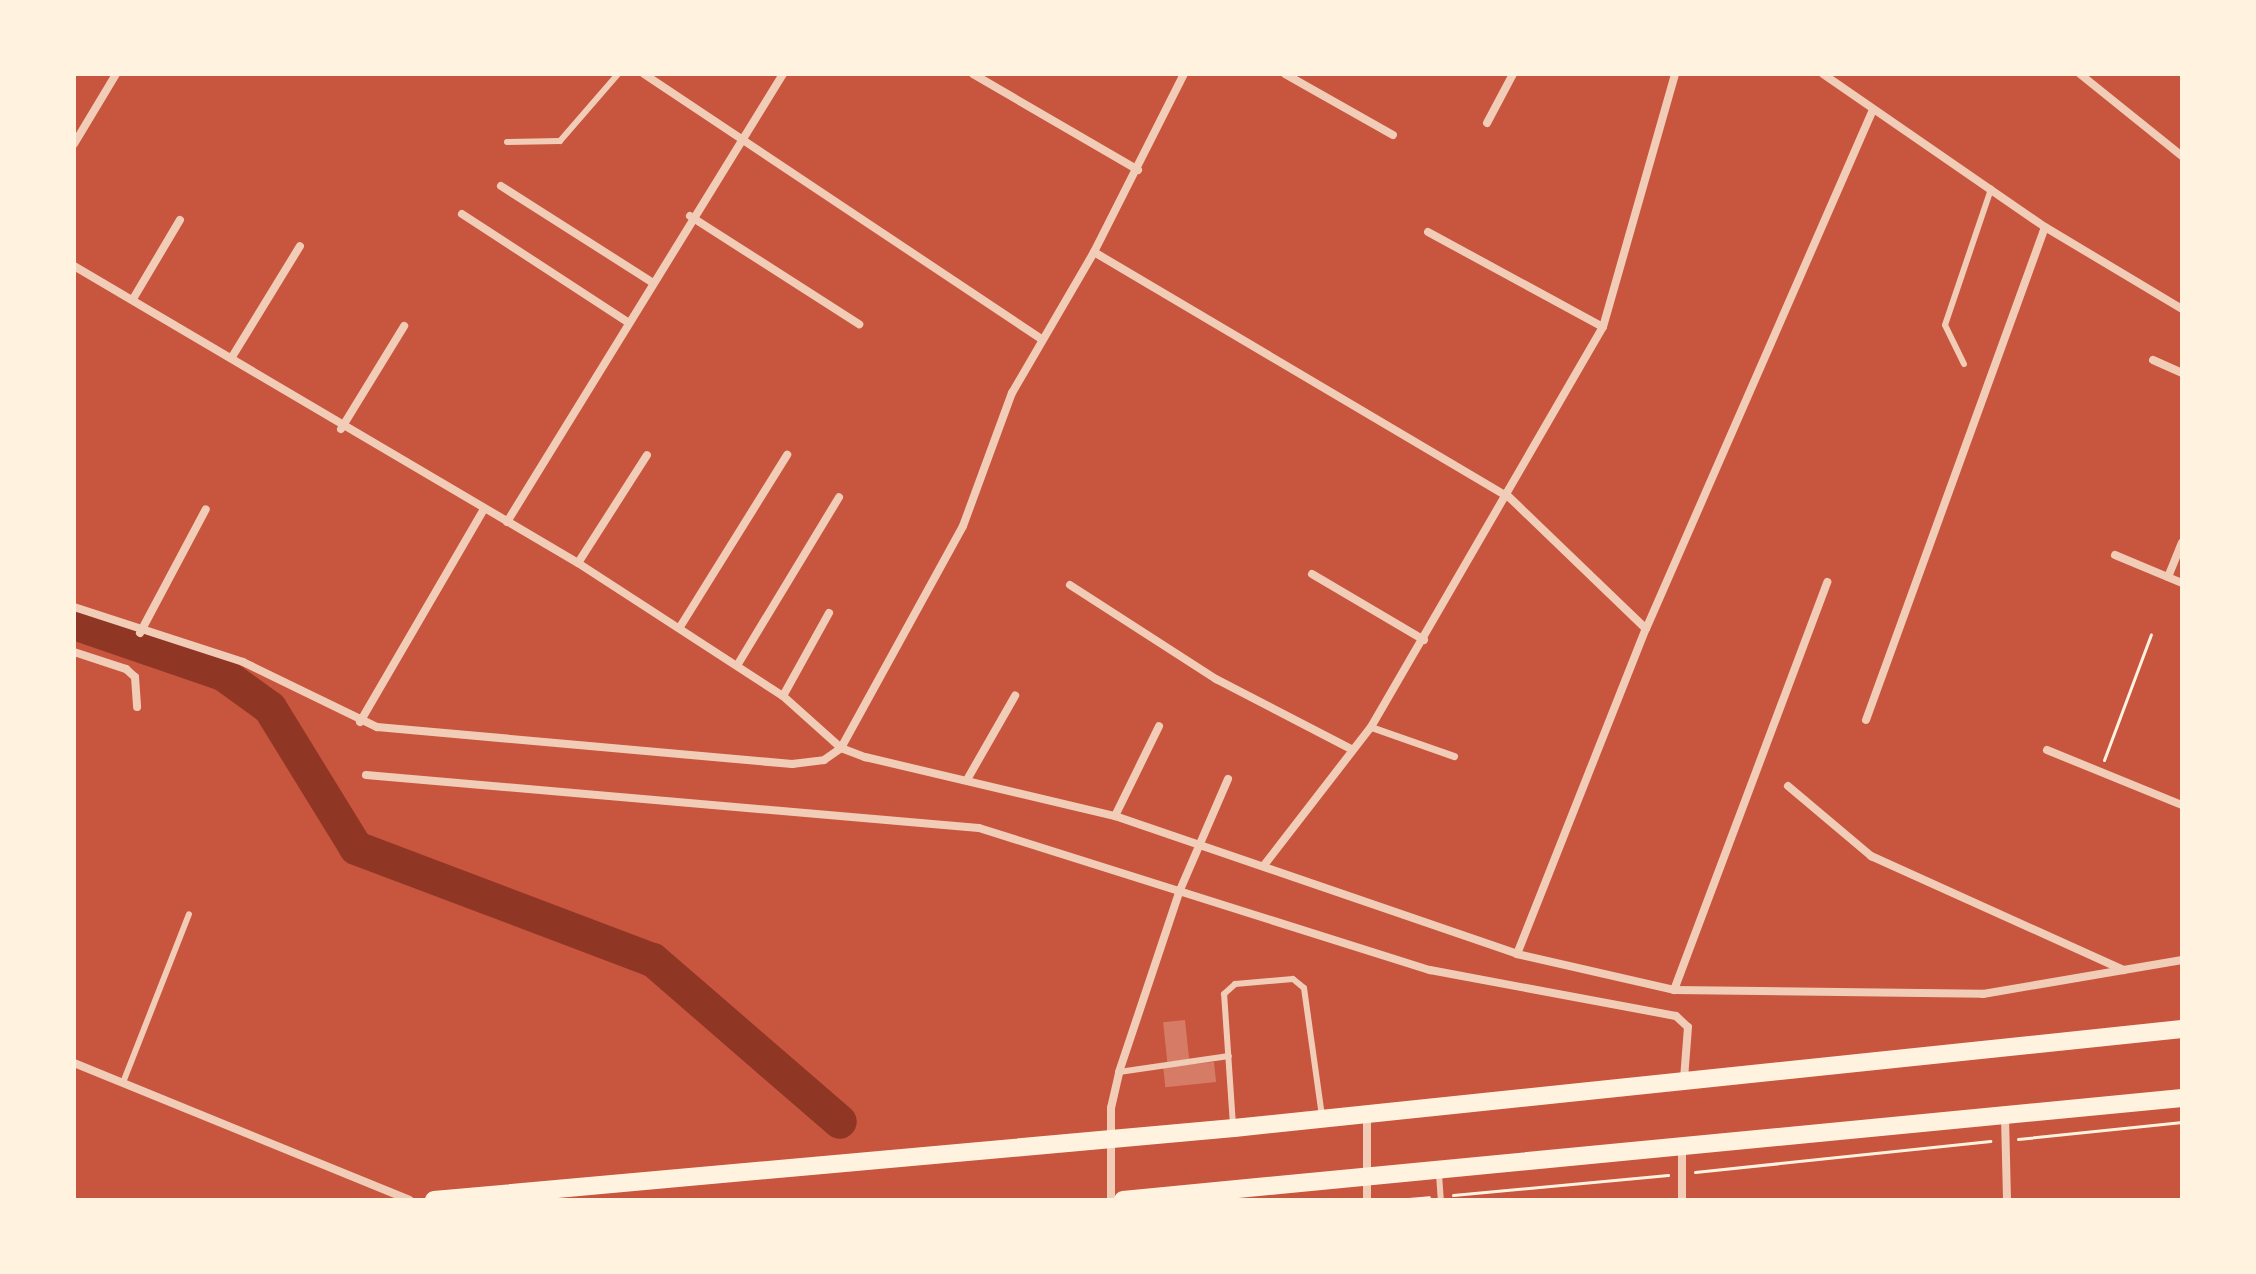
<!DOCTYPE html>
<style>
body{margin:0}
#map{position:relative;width:2256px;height:1274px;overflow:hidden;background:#c8553d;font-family:"Nunito Sans",sans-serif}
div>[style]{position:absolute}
.river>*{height:34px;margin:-17px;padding:0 17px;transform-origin:17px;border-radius:17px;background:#8f3625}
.building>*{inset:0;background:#d67c66;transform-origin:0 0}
.path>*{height:3px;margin:-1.5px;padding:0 1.5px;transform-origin:1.5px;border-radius:1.5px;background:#fff3e0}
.service>*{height:6px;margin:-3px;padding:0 3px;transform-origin:3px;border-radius:3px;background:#f1ccb7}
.pedestrian>*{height:7px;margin:-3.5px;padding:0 3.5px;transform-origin:3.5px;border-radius:3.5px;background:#f1ccb7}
.minor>*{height:8px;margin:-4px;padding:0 4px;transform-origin:4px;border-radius:4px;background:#f1ccb7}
.primary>*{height:18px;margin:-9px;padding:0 9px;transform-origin:9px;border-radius:9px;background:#fff3e0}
span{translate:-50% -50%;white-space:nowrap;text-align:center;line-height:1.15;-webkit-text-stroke:8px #fff3e0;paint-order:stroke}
.frame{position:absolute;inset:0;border:76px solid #fff3e0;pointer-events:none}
</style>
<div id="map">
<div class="river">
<i style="left:74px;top:623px;width:157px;rotate:18.9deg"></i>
<i style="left:223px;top:674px;width:58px;rotate:35.9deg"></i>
<i style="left:270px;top:708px;width:164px;rotate:58.4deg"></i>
<i style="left:356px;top:848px;width:317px;rotate:20.7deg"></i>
<i style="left:653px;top:960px;width:247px;rotate:40.9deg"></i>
</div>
<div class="building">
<i style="left:1185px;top:1020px;width:40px;height:22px;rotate:84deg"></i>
<i style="left:1214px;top:1062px;width:20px;height:51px;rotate:84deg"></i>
</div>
<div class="path">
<i style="left:2104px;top:760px;width:134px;rotate:-69.5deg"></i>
<i style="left:2018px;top:1139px;width:165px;rotate:-5.9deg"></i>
<i style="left:1695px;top:1172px;width:297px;rotate:-6deg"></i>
<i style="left:1453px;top:1195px;width:216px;rotate:-5.3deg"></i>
<i style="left:1397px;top:1200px;width:32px;rotate:-5deg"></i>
</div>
<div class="service">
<i style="left:507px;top:142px;width:53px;rotate:-1.1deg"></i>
<i style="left:560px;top:141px;width:89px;rotate:-49.1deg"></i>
<i style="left:1964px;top:364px;width:43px;rotate:-116deg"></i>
<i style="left:1945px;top:325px;width:144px;rotate:-71.3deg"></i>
<i style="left:1119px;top:1072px;width:111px;rotate:-8.3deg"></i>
<i style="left:124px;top:1080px;width:178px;rotate:-68.6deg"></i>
<i style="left:1233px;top:1125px;width:131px;rotate:-93.9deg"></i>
<i style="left:1224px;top:994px;width:15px;rotate:-42deg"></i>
<i style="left:1235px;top:984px;width:58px;rotate:-4.9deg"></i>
<i style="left:1293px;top:979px;width:14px;rotate:39deg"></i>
<i style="left:1304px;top:988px;width:129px;rotate:82deg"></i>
<i style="left:1439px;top:1174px;width:26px;rotate:86deg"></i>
</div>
<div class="pedestrian">
<i style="left:1371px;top:727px;width:88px;rotate:19.3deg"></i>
</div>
<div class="minor">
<i style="left:644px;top:74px;width:477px;rotate:33.7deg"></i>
<i style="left:973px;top:74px;width:191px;rotate:30.2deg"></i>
<i style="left:1285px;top:74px;width:124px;rotate:29.5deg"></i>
<i style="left:1823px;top:74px;width:270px;rotate:34.6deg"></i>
<i style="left:2045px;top:227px;width:160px;rotate:30.9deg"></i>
<i style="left:2080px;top:74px;width:131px;rotate:38.8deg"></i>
<i style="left:1487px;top:123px;width:55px;rotate:-62deg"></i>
<i style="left:74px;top:144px;width:82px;rotate:-59deg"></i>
<i style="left:501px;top:186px;width:177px;rotate:32.5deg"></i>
<i style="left:462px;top:214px;width:196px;rotate:33.1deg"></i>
<i style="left:690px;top:216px;width:201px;rotate:32.6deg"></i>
<i style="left:1428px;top:232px;width:199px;rotate:28.5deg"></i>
<i style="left:1094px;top:252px;width:482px;rotate:30.6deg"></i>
<i style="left:1509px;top:497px;width:190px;rotate:43.9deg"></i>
<i style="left:74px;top:266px;width:585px;rotate:30.51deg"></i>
<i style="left:578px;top:563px;width:244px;rotate:33deg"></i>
<i style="left:783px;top:696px;width:78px;rotate:41.9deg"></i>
<i style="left:841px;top:748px;width:26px;rotate:21deg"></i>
<i style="left:865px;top:757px;width:257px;rotate:13.3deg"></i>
<i style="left:1115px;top:816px;width:425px;rotate:18.9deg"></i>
<i style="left:1517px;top:954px;width:161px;rotate:12.9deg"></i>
<i style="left:1674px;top:990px;width:309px;rotate:0.7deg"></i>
<i style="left:1983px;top:994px;width:202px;rotate:-9.7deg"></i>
<i style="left:133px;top:299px;width:92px;rotate:-59.3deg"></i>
<i style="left:232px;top:357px;width:130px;rotate:-58.5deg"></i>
<i style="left:2153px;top:360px;width:32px;rotate:24deg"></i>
<i style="left:341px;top:429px;width:121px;rotate:-58.5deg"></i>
<i style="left:507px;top:522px;width:526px;rotate:-58.36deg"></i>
<i style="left:2115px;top:555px;width:73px;rotate:22.7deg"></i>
<i style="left:578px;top:563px;width:128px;rotate:-57.4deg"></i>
<i style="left:1312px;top:574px;width:130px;rotate:30.5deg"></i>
<i style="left:2168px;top:577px;width:37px;rotate:-68deg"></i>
<i style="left:1070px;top:585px;width:174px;rotate:32.8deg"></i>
<i style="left:1216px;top:679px;width:154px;rotate:27.4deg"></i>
<i style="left:74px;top:607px;width:178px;rotate:18deg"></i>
<i style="left:243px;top:662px;width:149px;rotate:25.9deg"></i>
<i style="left:377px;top:727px;width:417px;rotate:5.1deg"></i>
<i style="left:792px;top:764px;width:32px;rotate:-7deg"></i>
<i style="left:824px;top:760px;width:21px;rotate:-35deg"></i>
<i style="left:841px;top:748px;width:253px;rotate:-61.2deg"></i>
<i style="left:963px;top:526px;width:142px;rotate:-69.8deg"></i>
<i style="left:1012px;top:393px;width:163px;rotate:-59.8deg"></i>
<i style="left:1094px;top:252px;width:199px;rotate:-63.2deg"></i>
<i style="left:680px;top:627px;width:203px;rotate:-58.1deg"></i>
<i style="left:140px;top:633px;width:140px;rotate:-62deg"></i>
<i style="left:74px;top:652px;width:55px;rotate:18.1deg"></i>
<i style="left:126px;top:669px;width:12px;rotate:42deg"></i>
<i style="left:135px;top:677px;width:30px;rotate:86deg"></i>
<i style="left:738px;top:664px;width:195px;rotate:-58.8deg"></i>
<i style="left:783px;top:696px;width:95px;rotate:-61deg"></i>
<i style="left:1866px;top:720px;width:524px;rotate:-70.04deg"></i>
<i style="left:360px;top:722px;width:246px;rotate:-59.8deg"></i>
<i style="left:2047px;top:750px;width:146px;rotate:22.2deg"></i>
<i style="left:366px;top:775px;width:615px;rotate:4.94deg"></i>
<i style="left:979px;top:828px;width:473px;rotate:17.5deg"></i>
<i style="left:1430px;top:970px;width:250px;rotate:10.6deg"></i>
<i style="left:1676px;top:1016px;width:16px;rotate:43deg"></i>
<i style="left:1688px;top:1027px;width:52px;rotate:94.4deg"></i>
<i style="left:968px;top:778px;width:95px;rotate:-60.2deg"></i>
<i style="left:1788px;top:786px;width:109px;rotate:40.1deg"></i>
<i style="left:1871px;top:856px;width:277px;rotate:24.3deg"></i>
<i style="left:1115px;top:816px;width:100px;rotate:-63.9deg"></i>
<i style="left:1265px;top:864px;width:173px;rotate:-52.3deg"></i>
<i style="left:1371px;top:727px;width:462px;rotate:-59.9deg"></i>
<i style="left:1603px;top:327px;width:263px;rotate:-74.1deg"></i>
<i style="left:1517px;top:954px;width:350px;rotate:-68.4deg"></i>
<i style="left:1646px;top:629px;width:564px;rotate:-66.39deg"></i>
<i style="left:1674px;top:990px;width:436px;rotate:-69.4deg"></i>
<i style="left:74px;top:1063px;width:362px;rotate:22.2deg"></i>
<i style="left:2005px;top:1117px;width:83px;rotate:88.6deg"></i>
<i style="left:1111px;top:1200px;width:92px;rotate:-90deg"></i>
<i style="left:1111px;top:1108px;width:37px;rotate:-77deg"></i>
<i style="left:1119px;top:1072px;width:192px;rotate:-71.5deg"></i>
<i style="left:1180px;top:890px;width:121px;rotate:-66.6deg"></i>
<i style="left:1367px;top:1200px;width:85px;rotate:-90deg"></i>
<i style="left:1682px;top:1200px;width:50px;rotate:-90deg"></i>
</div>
<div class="primary">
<i style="left:434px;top:1200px;width:803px;rotate:-5.14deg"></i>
<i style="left:1234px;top:1128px;width:953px;rotate:-5.96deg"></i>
<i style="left:1123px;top:1200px;width:1064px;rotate:-5.5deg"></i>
</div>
<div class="frame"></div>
</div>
